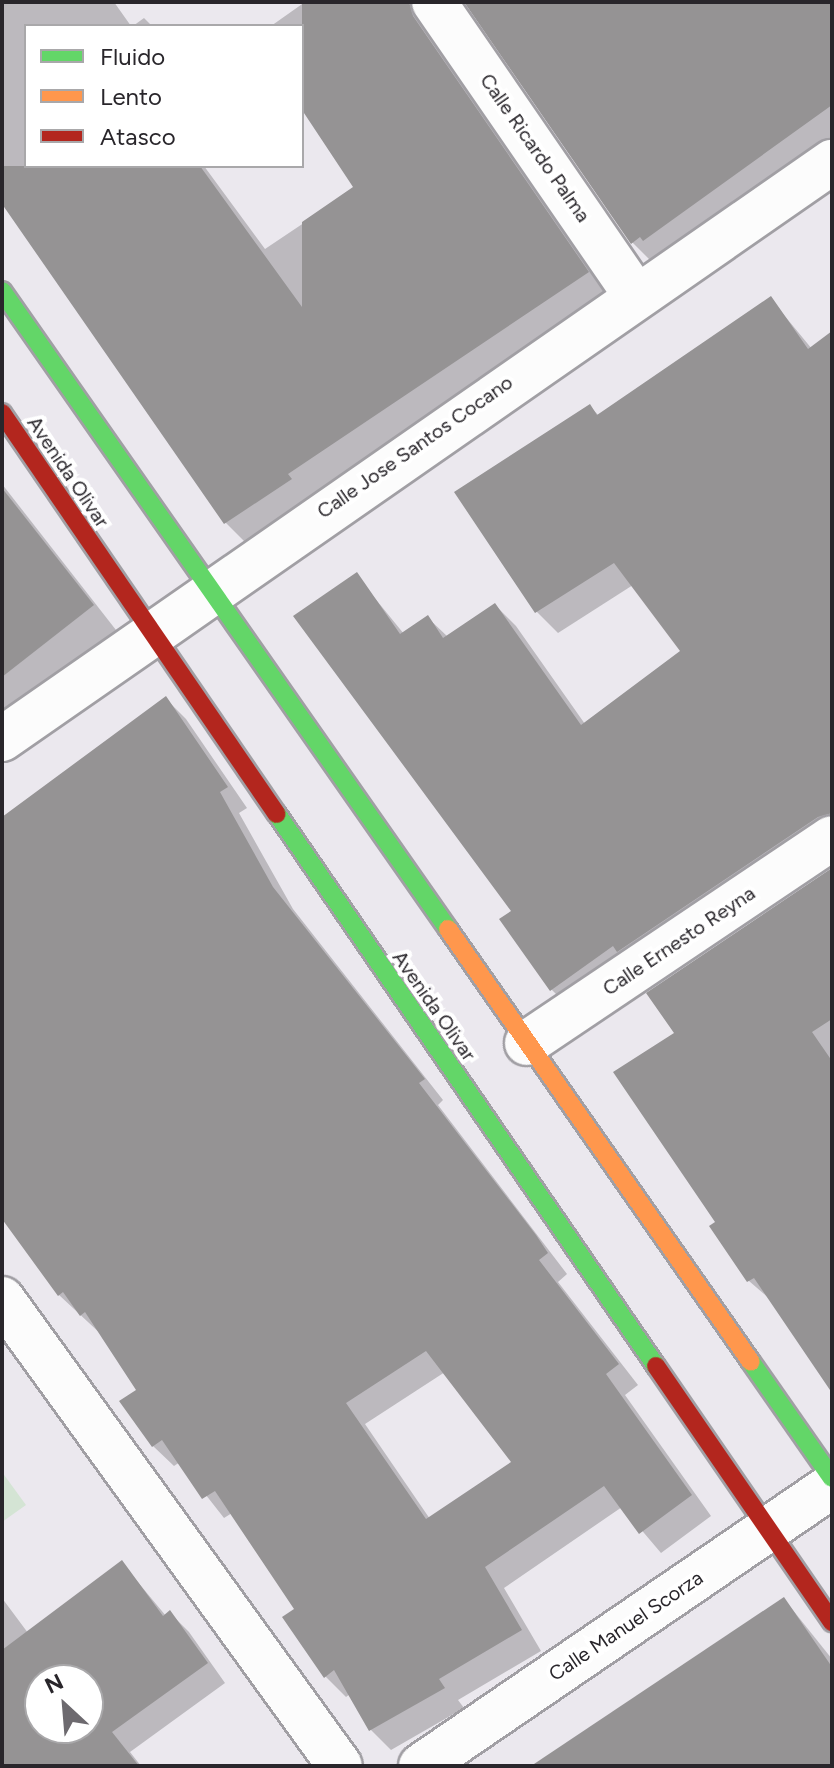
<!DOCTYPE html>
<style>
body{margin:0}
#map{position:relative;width:834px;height:1768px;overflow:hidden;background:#ebe8ee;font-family:Figtree,sans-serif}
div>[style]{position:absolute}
.green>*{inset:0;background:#d4e4d4}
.shadow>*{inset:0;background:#0003}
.building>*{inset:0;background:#959394}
.roads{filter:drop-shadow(2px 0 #a19fa4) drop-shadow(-2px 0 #a19fa4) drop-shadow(0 2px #a19fa4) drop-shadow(0 -2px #a19fa4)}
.street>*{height:44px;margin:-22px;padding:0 22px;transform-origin:22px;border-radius:22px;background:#fcfcfc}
.fast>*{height:18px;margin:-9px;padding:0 9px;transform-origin:9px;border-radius:9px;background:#63d668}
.slow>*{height:18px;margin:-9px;padding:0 9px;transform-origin:9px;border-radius:9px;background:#ff974d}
.jam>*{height:18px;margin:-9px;padding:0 9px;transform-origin:9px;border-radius:9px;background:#b3261e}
span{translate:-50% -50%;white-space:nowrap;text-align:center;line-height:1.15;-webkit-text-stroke:8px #fff;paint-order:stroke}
.street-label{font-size:20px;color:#29262b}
.frame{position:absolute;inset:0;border:4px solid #29262b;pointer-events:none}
.legend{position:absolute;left:24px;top:24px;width:280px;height:144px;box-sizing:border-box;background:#fff;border:2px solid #a9a8aa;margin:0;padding:10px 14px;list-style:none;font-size:24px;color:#29262b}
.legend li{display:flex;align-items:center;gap:16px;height:40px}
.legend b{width:40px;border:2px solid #a9a8aa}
.north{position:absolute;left:24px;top:1664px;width:80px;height:80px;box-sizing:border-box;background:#fff;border:2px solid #a9a8aa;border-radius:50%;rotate:334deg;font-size:22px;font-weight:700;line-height:32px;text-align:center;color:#29262b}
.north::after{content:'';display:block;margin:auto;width:28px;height:36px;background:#6d6a6f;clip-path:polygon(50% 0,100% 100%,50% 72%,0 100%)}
</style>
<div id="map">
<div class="green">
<i style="clip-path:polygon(2px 1472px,26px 1505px,2px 1522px)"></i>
</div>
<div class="shadow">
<i style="clip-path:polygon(2px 2px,114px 2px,131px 26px,26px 26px,26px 166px,204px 166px,265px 249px,356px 188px,302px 86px,302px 26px,271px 26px,305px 2px,454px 2px,612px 297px,250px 547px,226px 523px,2px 202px)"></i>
<i style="clip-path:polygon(462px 2px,832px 2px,832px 149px,657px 267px,632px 242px,469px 6px)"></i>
<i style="clip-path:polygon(144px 18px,152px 26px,133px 26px)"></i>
<i style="clip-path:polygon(770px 298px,812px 349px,832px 333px,832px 843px,572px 1010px,551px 989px,356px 575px,404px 634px,428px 618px,448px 637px,495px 605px,516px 626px,585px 724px,683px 651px,633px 585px,558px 633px,537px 612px,457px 493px,590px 406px,599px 416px)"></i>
<i style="clip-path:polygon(2px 484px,116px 630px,2px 719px)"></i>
<i style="clip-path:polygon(evenodd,166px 699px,186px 719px,247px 808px,239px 813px,293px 909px,443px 1100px,438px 1105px,567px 1274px,558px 1282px,638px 1385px,625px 1395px,711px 1516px,661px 1553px,622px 1507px,504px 1588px,541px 1651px,458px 1700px,464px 1708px,391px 1750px,371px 1730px,350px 1694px,346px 1697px,325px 1676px,297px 1609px,232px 1513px,224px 1518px,180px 1462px,174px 1466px,153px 1446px,139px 1390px,103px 1336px,59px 1295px,2px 1217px,2px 818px,166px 699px,445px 1372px,514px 1462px,430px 1519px,365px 1424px,445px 1372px)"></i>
<i style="clip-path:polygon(832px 871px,832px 1383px,771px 1300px,749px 1281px,718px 1222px,677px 1033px)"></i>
<i style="clip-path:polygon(evenodd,122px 1563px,166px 1616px,170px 1613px,189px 1632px,225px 1683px,130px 1752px,141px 1766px,2px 1766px,2px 1598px,28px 1633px,122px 1563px,40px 1680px,88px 1680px,88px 1728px,40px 1728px,40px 1680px)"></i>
<i style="clip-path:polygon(784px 1599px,832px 1659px,832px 1766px,535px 1766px)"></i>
</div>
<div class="building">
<i style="clip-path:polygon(302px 2px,409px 2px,413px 16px,589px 272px,288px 474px,292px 479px,224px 524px,2px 204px,2px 166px,200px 166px,302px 307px,302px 222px,353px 187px,302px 110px)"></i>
<i style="clip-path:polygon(464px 2px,832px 2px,832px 105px,643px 241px,640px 237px,631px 244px)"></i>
<i style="clip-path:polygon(771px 296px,808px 349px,832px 331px,832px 813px,818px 817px,617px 952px,613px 946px,550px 991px,499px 919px,511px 911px,293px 616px,357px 572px,400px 634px,428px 615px,443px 638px,495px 603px,581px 725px,680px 651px,614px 563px,535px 613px,454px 492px,590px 404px,597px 415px)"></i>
<i style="clip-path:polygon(2px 488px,94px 605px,2px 677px)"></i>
<i style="clip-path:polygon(evenodd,166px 696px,228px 787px,220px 792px,273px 887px,425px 1079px,419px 1083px,536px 1235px,548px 1253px,539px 1260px,619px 1364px,606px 1374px,692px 1495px,639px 1534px,604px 1486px,485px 1567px,522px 1630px,439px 1679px,445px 1688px,369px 1731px,334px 1670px,324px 1678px,282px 1617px,294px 1609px,215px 1491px,202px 1499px,162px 1440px,152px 1447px,119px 1401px,136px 1390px,85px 1312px,80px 1316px,63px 1292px,58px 1296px,2px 1219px,2px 817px,166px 696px,426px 1351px,511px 1462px,426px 1519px,346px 1403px,426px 1351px)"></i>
<i style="clip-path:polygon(832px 868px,832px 1019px,812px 1032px,832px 1061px,832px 1393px,754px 1278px,747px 1282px,709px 1226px,715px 1222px,613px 1072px,674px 1033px,646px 993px)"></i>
<i style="clip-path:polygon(evenodd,122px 1560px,163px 1616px,170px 1610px,208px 1663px,112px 1732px,139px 1766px,2px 1766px,2px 1650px,122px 1560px,40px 1680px,88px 1680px,88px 1728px,40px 1728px,40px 1680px)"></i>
<i style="clip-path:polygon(784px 1597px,832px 1667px,832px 1766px,531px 1766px)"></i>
</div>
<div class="roads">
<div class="street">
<i style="left:434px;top:2px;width:354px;rotate:55.5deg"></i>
<i style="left:2px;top:739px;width:1011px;rotate:-34.81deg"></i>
<i style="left:527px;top:1043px;width:367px;rotate:-33.9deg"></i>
<i style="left:2px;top:1299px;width:576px;rotate:54.1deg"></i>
<i style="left:421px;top:1766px;width:497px;rotate:-34.3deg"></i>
</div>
<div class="fast">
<i style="left:2px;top:291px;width:778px;rotate:55.04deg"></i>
<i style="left:277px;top:814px;width:670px;rotate:55.53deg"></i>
<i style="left:751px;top:1362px;width:141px;rotate:55.1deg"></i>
</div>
<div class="slow">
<i style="left:448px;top:929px;width:528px;rotate:55.02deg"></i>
</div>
<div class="jam">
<i style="left:2px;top:413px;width:486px;rotate:55.6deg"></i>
<i style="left:656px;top:1366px;width:311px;rotate:55.5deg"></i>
</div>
</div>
<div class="street-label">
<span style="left:535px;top:148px;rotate:55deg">Calle Ricardo Palma</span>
<span style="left:415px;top:447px;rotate:-35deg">Calle Jose Santos Cocano</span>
<span style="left:68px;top:472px;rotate:56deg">Avenida Olivar</span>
<span style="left:679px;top:941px;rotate:-34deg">Calle Ernesto Reyna</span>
<span style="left:434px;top:1006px;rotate:55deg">Avenida Olivar</span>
<span style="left:626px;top:1626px;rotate:-34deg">Calle Manuel Scorza</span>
</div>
<div class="frame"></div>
<ul class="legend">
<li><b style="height:10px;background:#63d668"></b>Fluido</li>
<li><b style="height:10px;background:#ff974d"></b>Lento</li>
<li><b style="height:10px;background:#b3261e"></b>Atasco</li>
</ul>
<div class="north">N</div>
</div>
